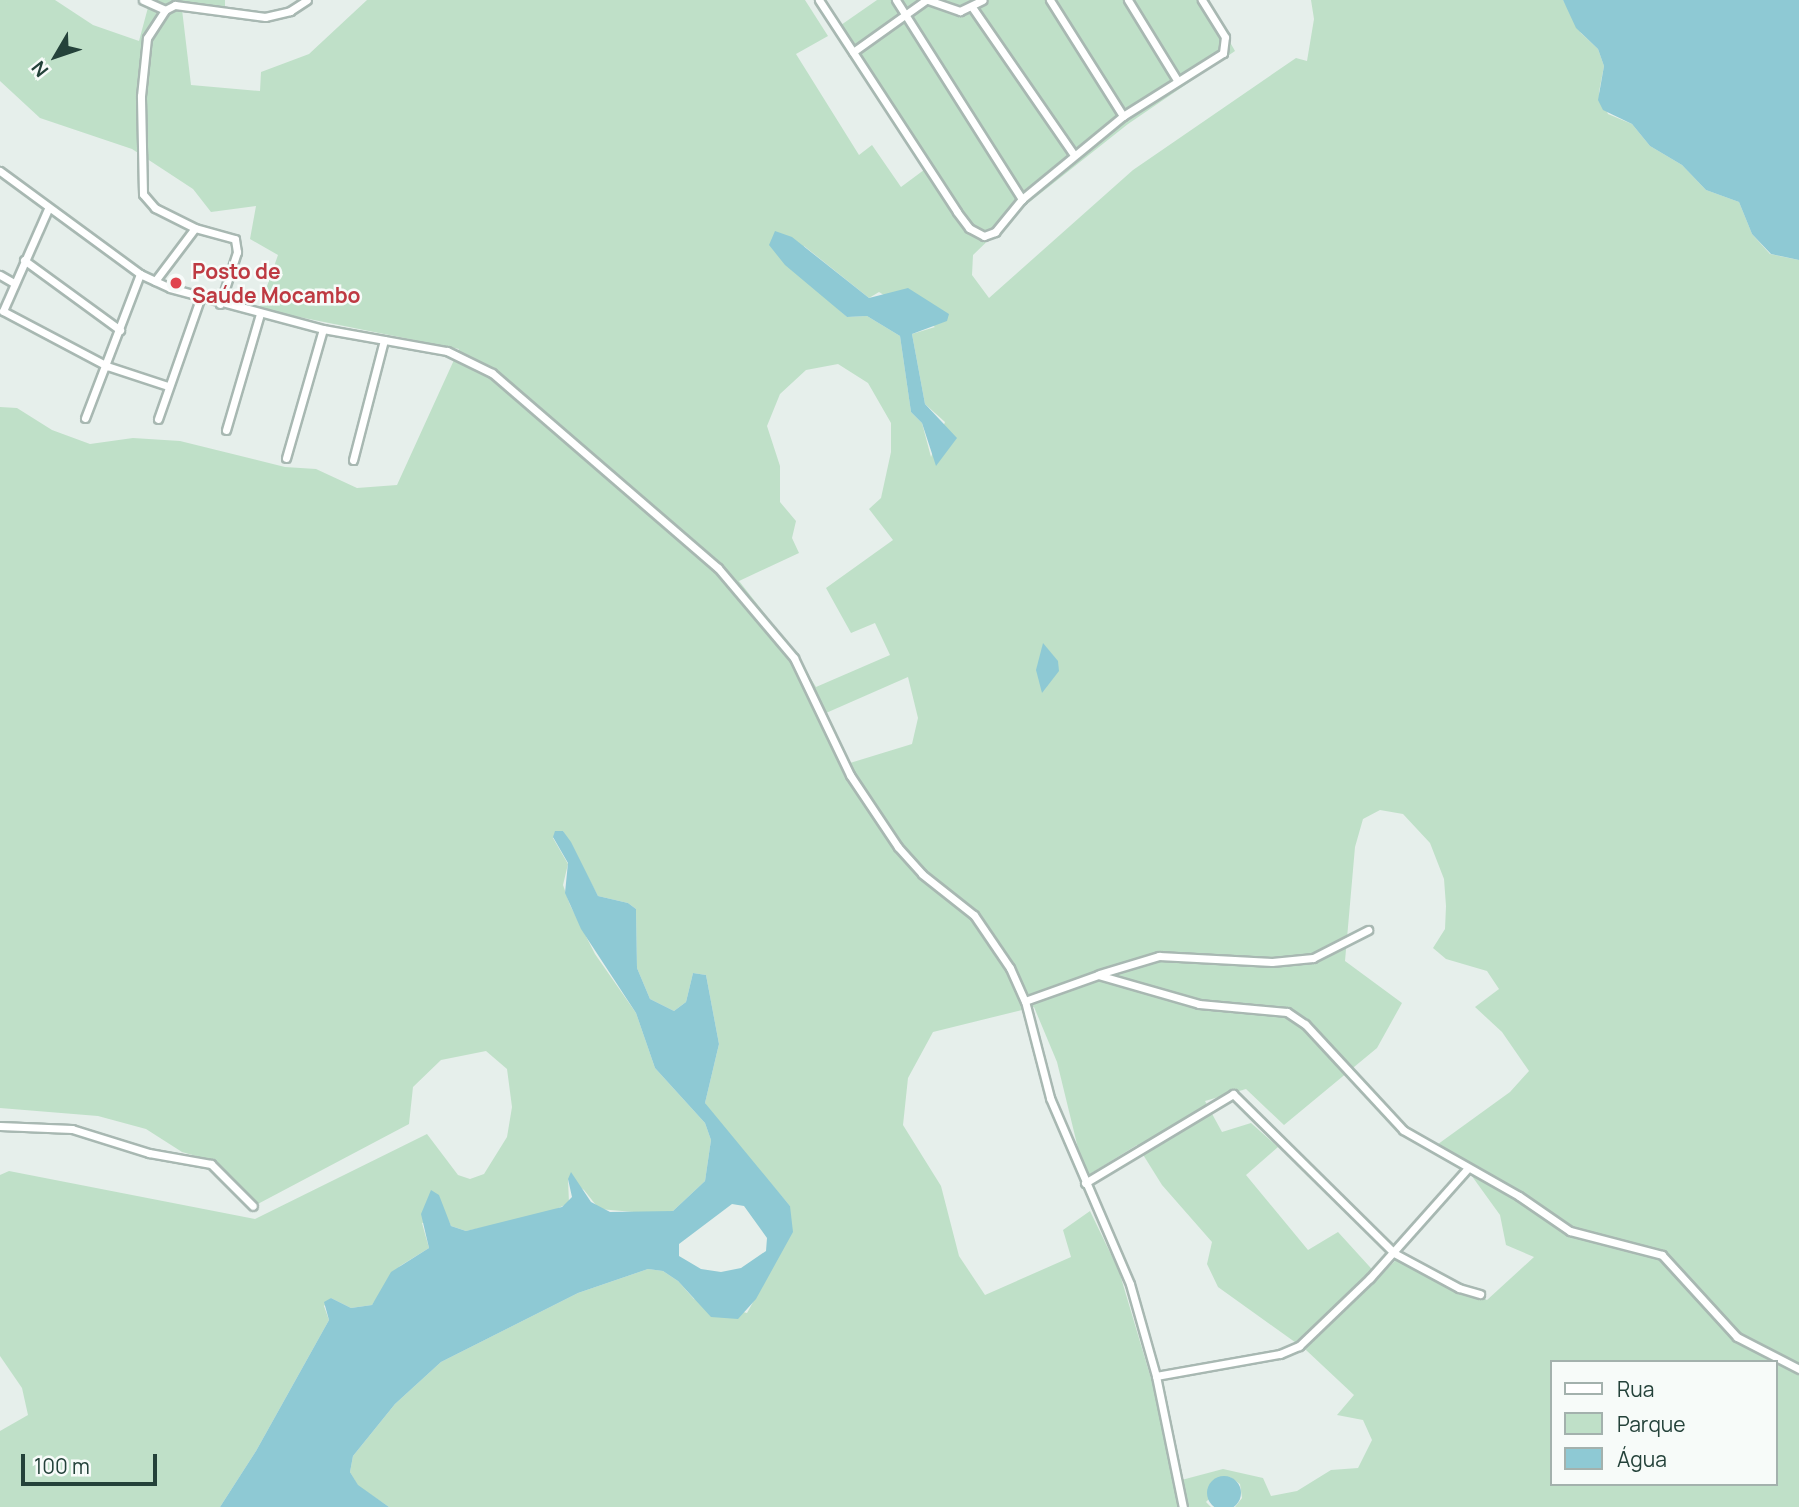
<!DOCTYPE html>
<meta charset="utf-8">
<style>
body{margin:0}
#map{position:relative;width:1799px;height:1507px;overflow:hidden;background:#e6efeb;font-family:Manrope,sans-serif}
div>[style]{position:absolute}
.green>*{inset:0;background:#bfe0c8}
.water>*{inset:0;background:#8ec9d4}
.round{border-radius:50%}
.roads{filter:drop-shadow(2px 0 #a8b8b2) drop-shadow(-2px 0 #a8b8b2) drop-shadow(0 2px #a8b8b2) drop-shadow(0 -2px #a8b8b2)}
.street>*{height:7px;margin:-3.5px;padding:0 3.5px;transform-origin:3.5px;border-radius:3.5px;background:#fff}
.dots>*{width:19px;height:19px;translate:-50% -50%;box-sizing:border-box;border:4px solid #f7fbf9;border-radius:50%}
span{translate:-50% -50%;white-space:nowrap;text-align:center;line-height:1.15;-webkit-text-stroke:5px #f7fbf9;paint-order:stroke}
.health-label{font-size:21px;color:#be3a42;font-weight:700}
.left{translate:0 -50%;text-align:left}
.legend{position:absolute;left:1550px;top:1360px;width:228px;height:126px;box-sizing:border-box;background:#f7fbf9;border:2px solid #a3b1ad;margin:0;padding:9px 12px;list-style:none;font-size:21px;color:#24423a}
.legend li{display:flex;align-items:center;gap:14px;height:35px}
.legend b{width:35px;border:2px solid #a3b1ad}
.north{position:absolute;left:21px;top:21px;width:70px;height:70px;-webkit-text-stroke:5px #f7fbf9;paint-order:stroke;rotate:231deg;font-size:19px;font-weight:700;line-height:28px;text-align:center;color:#24423a}
.north::after{content:'';display:block;margin:auto;width:24px;height:32px;background:#24423a;clip-path:polygon(50% 0,100% 100%,50% 72%,0 100%)}
.scale{position:absolute;left:21px;top:1454px;width:136px;height:32px;box-sizing:border-box;border:4px solid #24423a;border-top:0;padding-left:9px;font-size:21px;line-height:24px;white-space:nowrap;color:#24423a;-webkit-text-stroke:5px #f7fbf9;paint-order:stroke}
</style>
<div id="map">
<div class="green">
<i style="clip-path:polygon(evenodd,0 0,55px 0,93px 25px,139px 41px,150px 0,225px 0,225px 7px,181px 1px,191px 85px,260px 91px,261px 72px,309px 54px,367px 0,805px 0,828px 36px,796px 54px,859px 155px,872px 145px,901px 187px,932px 164px,841px 25px,877px 0,1206px 0,1235px 51px,1128px 124px,1022px 208px,973px 255px,972px 275px,989px 298px,1133px 170px,1296px 58px,1307px 61px,1314px 19px,1311px 0,1563px 0,1581px 33px,1598px 49px,1604px 66px,1599px 92px,1608px 114px,1632px 124px,1650px 146px,1682px 165px,1706px 190px,1739px 202px,1752px 234px,1770px 254px,1799px 260px,1799px 1507px,1235px 1507px,1242px 1498px,1240px 1484px,1230px 1477px,1206px 1502px,1211px 1507px,389px 1507px,358px 1486px,350px 1472px,353px 1456px,395px 1404px,441px 1362px,578px 1293px,648px 1269px,663px 1271px,678px 1281px,694px 1299px,747px 1313px,768px 1275px,790px 1206px,708px 1110px,705px 1103px,719px 1044px,706px 975px,693px 973px,686px 1002px,674px 1011px,650px 999px,637px 968px,636px 909px,628px 903px,598px 896px,563px 831px,553px 838px,568px 864px,563px 885px,570px 905px,595px 954px,636px 1013px,655px 1068px,705px 1123px,711px 1140px,705px 1181px,673px 1211px,657px 1214px,599px 1209px,584px 1190px,568px 1179px,569px 1203px,546px 1214px,466px 1231px,451px 1226px,447px 1218px,422px 1223px,429px 1248px,400px 1266px,372px 1305px,351px 1308px,331px 1298px,324px 1306px,329px 1320px,256px 1451px,220px 1507px,0 1507px,0 1431px,28px 1415px,22px 1388px,0 1356px,0 1175px,9px 1171px,255px 1219px,427px 1134px,458px 1175px,470px 1179px,484px 1174px,507px 1137px,512px 1107px,507px 1069px,486px 1051px,441px 1060px,413px 1087px,409px 1124px,250px 1208px,217px 1162px,182px 1152px,146px 1129px,98px 1116px,0 1108px,0 407px,17px 408px,52px 430px,90px 444px,133px 438px,180px 441px,285px 467px,316px 469px,357px 488px,397px 485px,459px 349px,259px 309px,278px 255px,250px 239px,256px 206px,211px 212px,193px 189px,132px 149px,40px 118px,0 81px,0 0,804px 246px,869px 298px,879px 292px,935px 327px,912px 334px,925px 404px,945px 422px,931px 457px,922px 423px,911px 412px,900px 336px,867px 316px,847px 317px,816px 289px,804px 246px,0 0,838px 364px,868px 383px,891px 423px,891px 452px,881px 498px,869px 509px,893px 540px,826px 588px,851px 633px,875px 623px,890px 655px,816px 687px,794px 651px,739px 581px,799px 553px,792px 538px,796px 521px,780px 502px,780px 466px,767px 426px,780px 394px,806px 370px,838px 364px,0 0,908px 677px,918px 718px,912px 744px,850px 763px,826px 713px,908px 677px,0 0,1380px 810px,1403px 814px,1430px 843px,1444px 879px,1446px 906px,1445px 929px,1433px 948px,1446px 959px,1487px 971px,1499px 989px,1475px 1007px,1502px 1032px,1529px 1071px,1510px 1092px,1434px 1147px,1461px 1161px,1500px 1215px,1506px 1245px,1534px 1257px,1487px 1300px,1403px 1253px,1379px 1277px,1338px 1232px,1308px 1250px,1246px 1175px,1278px 1147px,1251px 1123px,1222px 1132px,1205px 1101px,1246px 1089px,1284px 1125px,1377px 1048px,1402px 1003px,1345px 961px,1355px 847px,1363px 819px,1380px 810px,0 0,1034px 1007px,1057px 1062px,1085px 1177px,1137px 1145px,1162px 1185px,1212px 1242px,1207px 1264px,1218px 1287px,1306px 1350px,1354px 1395px,1337px 1415px,1363px 1420px,1372px 1440px,1358px 1468px,1331px 1470px,1297px 1491px,1271px 1496px,1263px 1478px,1223px 1469px,1174px 1482px,1152px 1382px,1119px 1271px,1090px 1211px,1063px 1230px,1071px 1257px,985px 1295px,959px 1256px,941px 1186px,903px 1125px,908px 1078px,933px 1032px,1034px 1007px,0 0,1552px 1362px,1776px 1362px,1776px 1484px,1552px 1484px,1552px 1362px)"></i>
</div>
<div class="water">
<i style="clip-path:polygon(1563px 0,1799px 0,1799px 260px,1771px 254px,1752px 234px,1739px 202px,1706px 190px,1682px 165px,1650px 146px,1632px 124px,1603px 110px,1598px 100px,1604px 66px,1598px 49px,1576px 28px)"></i>
<i style="clip-path:polygon(775px 231px,792px 237px,869px 298px,908px 288px,949px 314px,947px 321px,912px 334px,925px 404px,957px 438px,936px 466px,922px 423px,911px 412px,900px 336px,867px 316px,847px 317px,785px 265px,769px 245px)"></i>
<i style="clip-path:polygon(1043px 643px,1058px 661px,1059px 671px,1042px 693px,1036px 670px)"></i>
<i style="clip-path:polygon(evenodd,555px 831px,563px 831px,571px 842px,598px 896px,628px 903px,636px 909px,637px 968px,650px 999px,674px 1011px,686px 1002px,693px 973px,706px 975px,719px 1044px,705px 1103px,790px 1206px,793px 1232px,756px 1299px,738px 1319px,711px 1317px,678px 1281px,663px 1271px,648px 1269px,578px 1293px,441px 1362px,395px 1404px,353px 1456px,350px 1472px,358px 1485px,389px 1507px,220px 1507px,256px 1451px,329px 1320px,324px 1302px,331px 1298px,351px 1308px,372px 1305px,391px 1272px,429px 1248px,421px 1214px,431px 1190px,439px 1195px,451px 1226px,466px 1231px,562px 1207px,572px 1197px,568px 1179px,571px 1172px,591px 1202px,610px 1212px,673px 1211px,705px 1181px,711px 1140px,705px 1123px,655px 1068px,636px 1013px,581px 929px,565px 893px,568px 863px,553px 837px,555px 831px,732px 1204px,744px 1206px,767px 1238px,766px 1251px,741px 1268px,721px 1272px,701px 1269px,679px 1256px,679px 1244px,732px 1204px)"></i>
<i class="round" style="left:1207px;top:1476px;width:34px;height:34px"></i>
</div>
<div class="roads">
<div class="street">
<i style="left:143px;top:0;width:24px;rotate:24deg"></i>
<i style="left:819px;top:0;width:253px;rotate:56.9deg"></i>
<i style="left:957px;top:212px;width:20px;rotate:53deg"></i>
<i style="left:969px;top:228px;width:17px;rotate:28deg"></i>
<i style="left:984px;top:236px;width:12px;rotate:-20deg"></i>
<i style="left:995px;top:232px;width:43px;rotate:-50.7deg"></i>
<i style="left:1022px;top:199px;width:131px;rotate:-39.4deg"></i>
<i style="left:1123px;top:116px;width:118px;rotate:-32.2deg"></i>
<i style="left:1223px;top:53px;width:16px;rotate:-83deg"></i>
<i style="left:1225px;top:37px;width:44px;rotate:-121.9deg"></i>
<i style="left:896px;top:0;width:236px;rotate:57.7deg"></i>
<i style="left:928px;top:0;width:34px;rotate:19deg"></i>
<i style="left:960px;top:11px;width:25px;rotate:-26deg"></i>
<i style="left:1050px;top:0;width:137px;rotate:57.8deg"></i>
<i style="left:1128px;top:0;width:94px;rotate:58.5deg"></i>
<i style="left:972px;top:7px;width:180px;rotate:55.4deg"></i>
<i style="left:853px;top:52px;width:90px;rotate:-35.5deg"></i>
<i style="left:0;top:171px;width:174px;rotate:36.3deg"></i>
<i style="left:140px;top:274px;width:33px;rotate:25deg"></i>
<i style="left:170px;top:288px;width:158px;rotate:15deg"></i>
<i style="left:323px;top:329px;width:126px;rotate:10.1deg"></i>
<i style="left:447px;top:351px;width:50px;rotate:26.1deg"></i>
<i style="left:492px;top:373px;width:298px;rotate:40.8deg"></i>
<i style="left:718px;top:568px;width:118px;rotate:49.8deg"></i>
<i style="left:794px;top:658px;width:130px;rotate:64.4deg"></i>
<i style="left:850px;top:775px;width:87px;rotate:56.3deg"></i>
<i style="left:898px;top:847px;width:36px;rotate:48deg"></i>
<i style="left:922px;top:874px;width:66px;rotate:38.3deg"></i>
<i style="left:974px;top:915px;width:64px;rotate:55.8deg"></i>
<i style="left:1010px;top:968px;width:36px;rotate:66deg"></i>
<i style="left:1025px;top:1001px;width:100px;rotate:75.5deg"></i>
<i style="left:1050px;top:1098px;width:202px;rotate:66.7deg"></i>
<i style="left:1130px;top:1284px;width:96px;rotate:74.2deg"></i>
<i style="left:1156px;top:1376px;width:134px;rotate:78.4deg"></i>
<i style="left:24px;top:260px;width:119px;rotate:36.1deg"></i>
<i style="left:0;top:275px;width:16px;rotate:30deg"></i>
<i style="left:155px;top:281px;width:66px;rotate:-53deg"></i>
<i style="left:220px;top:304px;width:55px;rotate:-71.9deg"></i>
<i style="left:237px;top:252px;width:13px;rotate:-99deg"></i>
<i style="left:235px;top:239px;width:41px;rotate:-164.6deg"></i>
<i style="left:195px;top:228px;width:45px;rotate:-153.4deg"></i>
<i style="left:155px;top:208px;width:18px;rotate:-131deg"></i>
<i style="left:143px;top:194px;width:98px;rotate:-91.2deg"></i>
<i style="left:141px;top:96px;width:58px;rotate:-84.1deg"></i>
<i style="left:147px;top:38px;width:33px;rotate:-57deg"></i>
<i style="left:165px;top:10px;width:11px;rotate:-27deg"></i>
<i style="left:175px;top:5px;width:91px;rotate:7.6deg"></i>
<i style="left:265px;top:17px;width:26px;rotate:-13deg"></i>
<i style="left:290px;top:11px;width:20px;rotate:-33deg"></i>
<i style="left:3px;top:311px;width:118px;rotate:27.9deg"></i>
<i style="left:107px;top:366px;width:64px;rotate:18.2deg"></i>
<i style="left:3px;top:311px;width:111px;rotate:-66.2deg"></i>
<i style="left:85px;top:418px;width:154px;rotate:-69.1deg"></i>
<i style="left:158px;top:419px;width:127px;rotate:-70.7deg"></i>
<i style="left:226px;top:430px;width:121px;rotate:-73.7deg"></i>
<i style="left:286px;top:458px;width:134px;rotate:-74deg"></i>
<i style="left:353px;top:460px;width:124px;rotate:-75.5deg"></i>
<i style="left:1099px;top:974px;width:63px;rotate:-16.7deg"></i>
<i style="left:1159px;top:956px;width:113px;rotate:3deg"></i>
<i style="left:1272px;top:962px;width:41px;rotate:-5.6deg"></i>
<i style="left:1313px;top:958px;width:62px;rotate:-27deg"></i>
<i style="left:1025px;top:1001px;width:77px;rotate:-19.6deg"></i>
<i style="left:1098px;top:975px;width:105px;rotate:16deg"></i>
<i style="left:1199px;top:1004px;width:88px;rotate:5.2deg"></i>
<i style="left:1287px;top:1012px;width:22px;rotate:34deg"></i>
<i style="left:1305px;top:1024px;width:144px;rotate:47.2deg"></i>
<i style="left:1403px;top:1130px;width:133px;rotate:29.6deg"></i>
<i style="left:1519px;top:1196px;width:62px;rotate:34.5deg"></i>
<i style="left:1570px;top:1231px;width:95px;rotate:14.6deg"></i>
<i style="left:1662px;top:1255px;width:111px;rotate:47.6deg"></i>
<i style="left:1737px;top:1337px;width:70px;rotate:27.3deg"></i>
<i style="left:0;top:1126px;width:72px;rotate:2.4deg"></i>
<i style="left:72px;top:1129px;width:81px;rotate:17.3deg"></i>
<i style="left:149px;top:1153px;width:63px;rotate:10.1deg"></i>
<i style="left:211px;top:1164px;width:59px;rotate:45deg"></i>
<i style="left:1085px;top:1183px;width:173px;rotate:-31deg"></i>
<i style="left:1233px;top:1094px;width:226px;rotate:44.6deg"></i>
<i style="left:1394px;top:1253px;width:74px;rotate:28.3deg"></i>
<i style="left:1459px;top:1288px;width:22px;rotate:16deg"></i>
<i style="left:1156px;top:1376px;width:126px;rotate:-10.1deg"></i>
<i style="left:1280px;top:1354px;width:21px;rotate:-23deg"></i>
<i style="left:1299px;top:1346px;width:98px;rotate:-43.8deg"></i>
<i style="left:1370px;top:1278px;width:147px;rotate:-48.3deg"></i>
</div>
</div>
<div class="dots">
<i style="left:176px;top:283px;background:#e0444e"></i>
</div>
<div class="health-label">
<span class="left" style="left:192px;top:283px">Posto de<br>Saúde Mocambo</span>
</div>
<ul class="legend">
<li><b style="height:9px;background:#fff"></b>Rua</li>
<li><b style="height:19px;background:#bfe0c8"></b>Parque</li>
<li><b style="height:19px;background:#8ec9d4"></b>Água</li>
</ul>
<div class="north">N</div>
<div class="scale">100 m</div>
</div>
